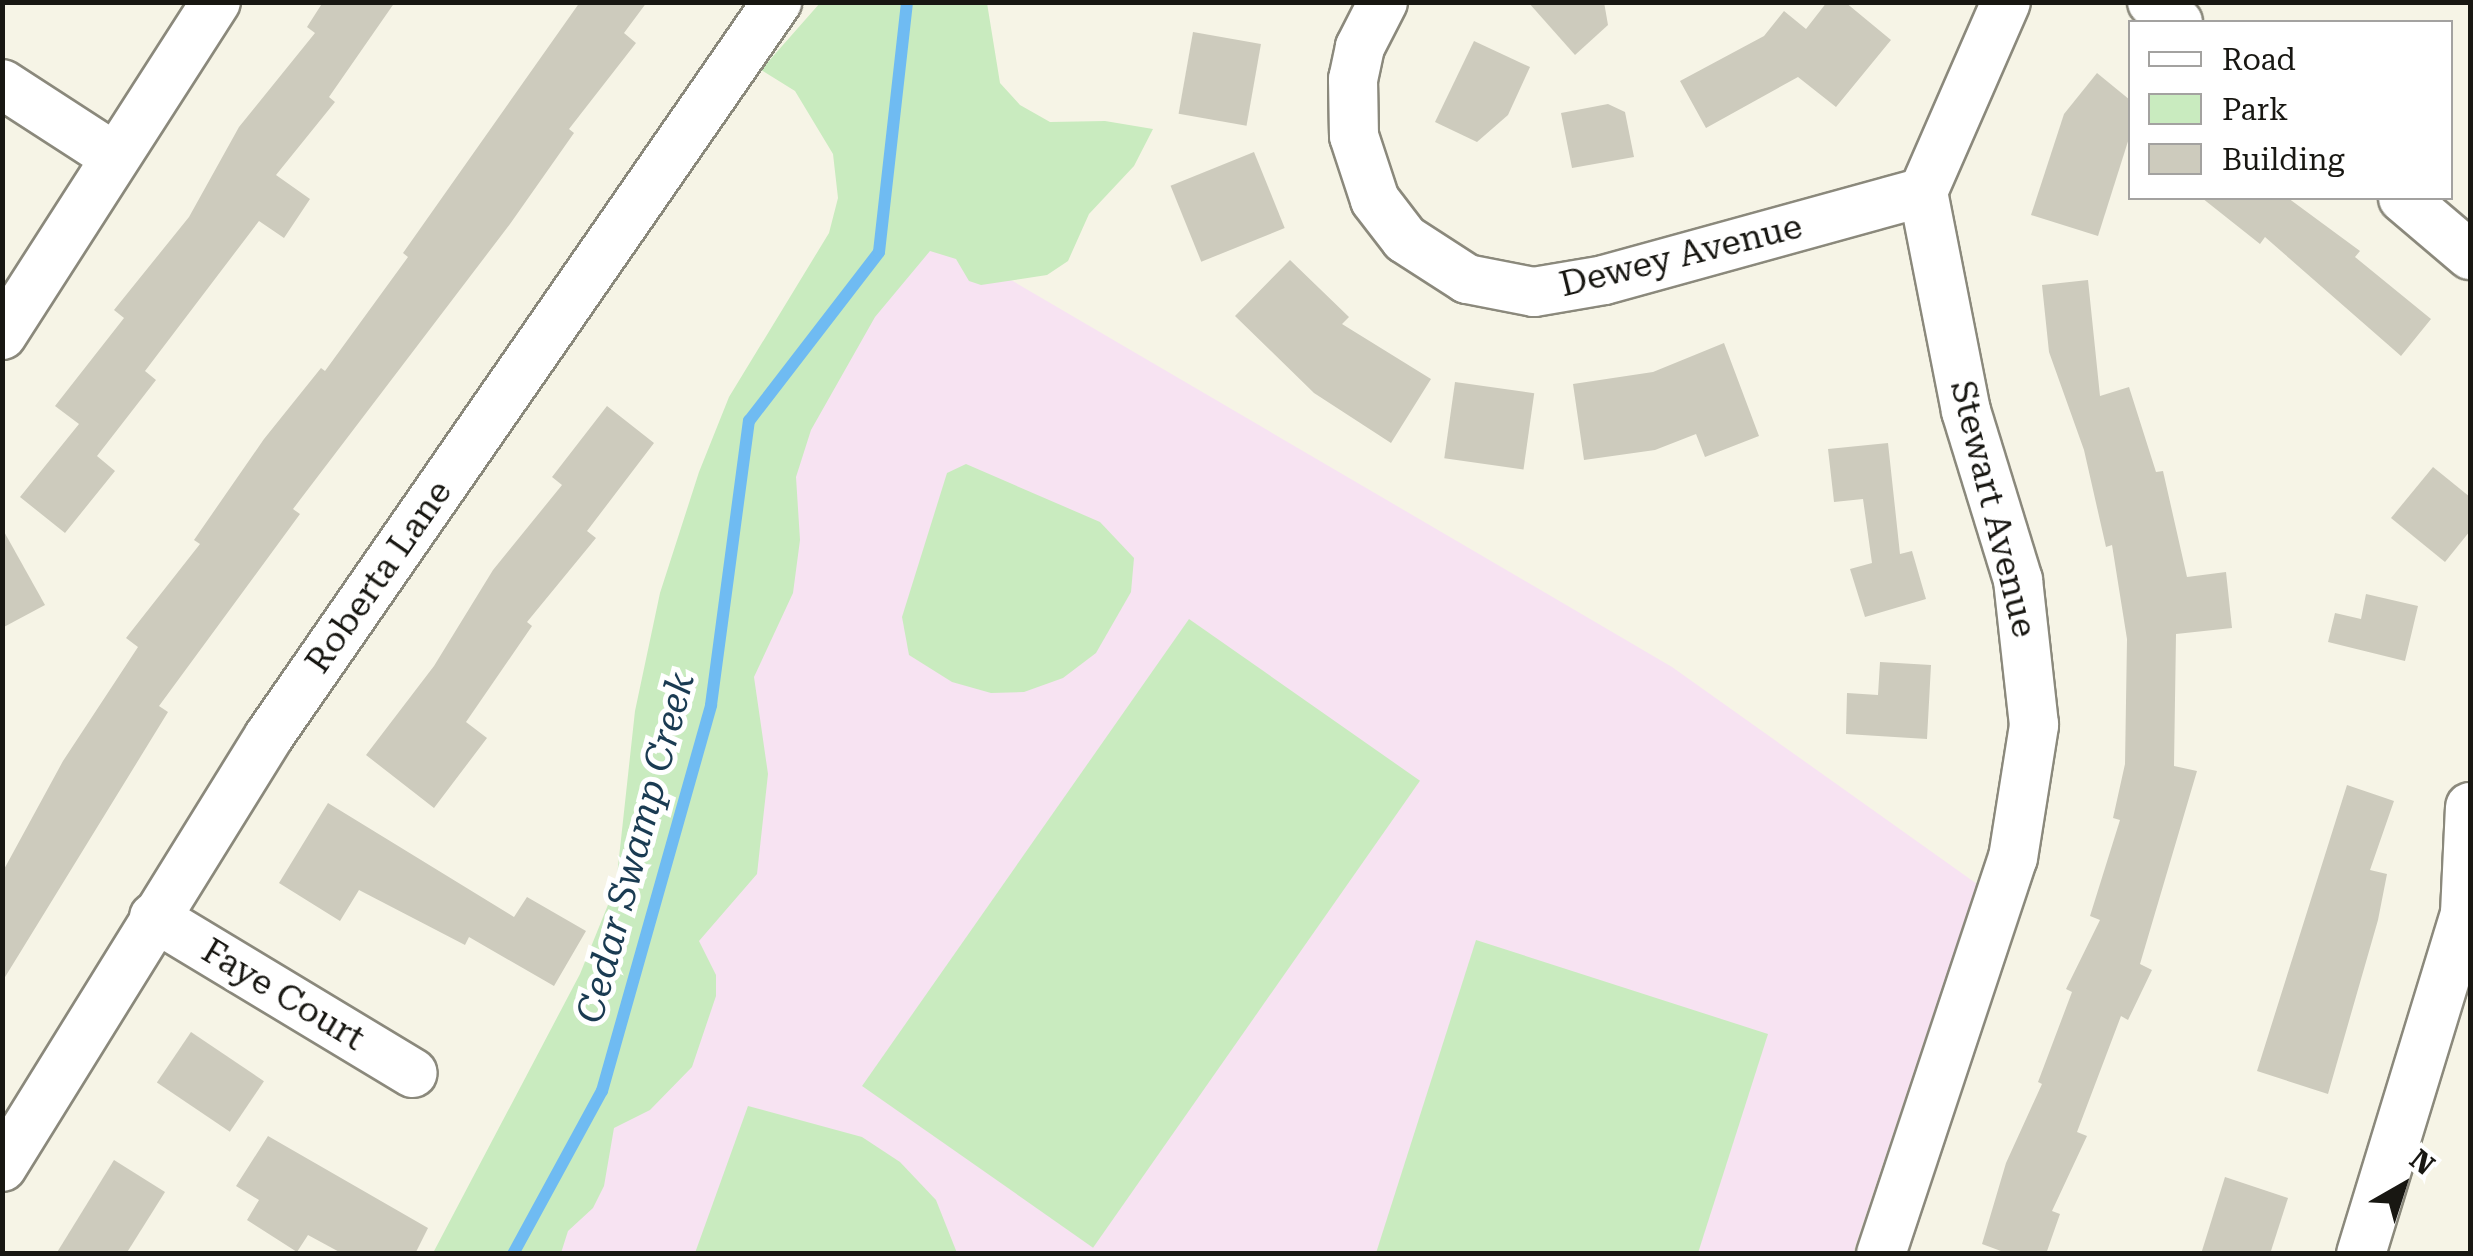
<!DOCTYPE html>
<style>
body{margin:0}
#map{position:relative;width:2473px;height:1256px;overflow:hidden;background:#f6f4e6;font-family:"Roboto Serif",serif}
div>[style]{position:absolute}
.education>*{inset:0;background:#f7e3f2}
.green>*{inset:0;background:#c9ebbf;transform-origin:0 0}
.stream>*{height:12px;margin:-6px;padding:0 6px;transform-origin:6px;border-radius:6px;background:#6fbbf2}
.building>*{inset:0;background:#cdcbbd;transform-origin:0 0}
.roads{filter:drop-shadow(2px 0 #8b897c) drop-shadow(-2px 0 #8b897c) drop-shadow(0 2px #8b897c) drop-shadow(0 -2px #8b897c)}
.minor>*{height:48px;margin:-24px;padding:0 24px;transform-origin:24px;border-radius:24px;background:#fff}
span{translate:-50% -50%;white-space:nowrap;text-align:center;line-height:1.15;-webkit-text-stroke:10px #fff;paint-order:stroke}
.street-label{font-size:35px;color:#181712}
.water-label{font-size:38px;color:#1a3b52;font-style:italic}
.frame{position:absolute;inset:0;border:5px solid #181712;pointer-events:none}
.legend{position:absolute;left:2128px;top:20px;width:325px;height:180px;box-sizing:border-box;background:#fff;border:2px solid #a3a2a0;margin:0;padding:12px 18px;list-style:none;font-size:30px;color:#181712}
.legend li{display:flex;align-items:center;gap:20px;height:50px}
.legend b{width:50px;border:2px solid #a3a2a0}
.north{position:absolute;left:2353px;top:1136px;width:100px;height:100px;-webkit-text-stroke:8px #fff;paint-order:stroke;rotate:39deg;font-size:28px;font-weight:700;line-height:40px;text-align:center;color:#181712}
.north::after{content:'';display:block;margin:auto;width:35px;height:45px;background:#181712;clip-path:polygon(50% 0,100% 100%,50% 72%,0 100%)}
</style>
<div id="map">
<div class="education">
<i style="clip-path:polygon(929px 232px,1672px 667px,1977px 884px,1853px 1253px,544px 1254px,759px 473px)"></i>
</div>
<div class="green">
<i style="clip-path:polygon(820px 3px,987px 3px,1000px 83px,1020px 105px,1050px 122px,1105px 121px,1153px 129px,1134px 166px,1089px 214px,1068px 261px,1047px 275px,981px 285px,969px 281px,956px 259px,930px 251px,875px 317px,811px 430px,796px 477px,800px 540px,793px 593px,754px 677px,768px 774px,757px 874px,699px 941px,716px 975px,716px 996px,692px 1067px,650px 1110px,614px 1128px,604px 1186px,593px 1208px,568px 1231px,561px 1253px,433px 1253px,580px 974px,616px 885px,635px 711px,660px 593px,699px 472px,729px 397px,829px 233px,838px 198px,833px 154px,795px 91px,761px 70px)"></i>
<i style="clip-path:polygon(966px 464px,1100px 522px,1134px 558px,1131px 592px,1096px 653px,1063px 678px,1024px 692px,991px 693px,952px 682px,909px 655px,902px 617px,947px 473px)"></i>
<i style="left:1189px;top:619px;width:282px;height:570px;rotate:35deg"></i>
<i style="clip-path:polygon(1476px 940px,1768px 1034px,1698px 1253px,1376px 1253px)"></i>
<i style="clip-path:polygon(748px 1106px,862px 1137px,900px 1162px,936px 1200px,957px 1253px,695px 1253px)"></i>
</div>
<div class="stream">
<i style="left:513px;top:1254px;width:186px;rotate:-61.4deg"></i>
<i style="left:602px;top:1091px;width:401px;rotate:-74.2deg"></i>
<i style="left:711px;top:705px;width:287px;rotate:-82.4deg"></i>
<i style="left:749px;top:421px;width:213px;rotate:-52.4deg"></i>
<i style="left:879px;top:252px;width:252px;rotate:-83.6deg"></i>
</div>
<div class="building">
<i style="clip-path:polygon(323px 2px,395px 2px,329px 97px,335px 102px,276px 175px,310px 199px,284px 238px,259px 221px,145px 371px,156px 380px,97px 456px,115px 471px,65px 533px,20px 497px,79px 424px,55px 406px,124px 318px,114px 310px,189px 217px,239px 127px,315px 33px,307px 27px)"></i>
<i style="clip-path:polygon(580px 2px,647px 2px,624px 33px,636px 43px,569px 129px,574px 133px,510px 224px,293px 509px,300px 514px,159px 706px,168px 712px,2px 982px,2px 873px,63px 761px,138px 647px,126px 638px,200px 544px,194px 540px,264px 439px,321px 368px,325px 371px,408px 257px,403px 253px)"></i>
<i style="clip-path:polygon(1528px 2px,1604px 2px,1608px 25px,1575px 55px)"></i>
<i style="clip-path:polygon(1827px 2px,1845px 2px,1891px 40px,1836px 107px,1798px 77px,1706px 128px,1680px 81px,1764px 36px,1784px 11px,1806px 29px)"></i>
<i style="left:1193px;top:32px;width:69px;height:83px;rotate:10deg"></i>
<i style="clip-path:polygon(1474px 41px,1530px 67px,1508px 115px,1477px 142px,1435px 122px)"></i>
<i style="clip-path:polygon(2097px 73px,2130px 100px,2130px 135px,2098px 236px,2031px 215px,2064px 114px)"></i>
<i style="clip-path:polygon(1608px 104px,1625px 112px,1634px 157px,1572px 168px,1561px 113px)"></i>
<i style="left:1254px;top:152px;width:82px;height:90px;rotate:68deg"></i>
<i style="clip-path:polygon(2202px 198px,2288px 198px,2360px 251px,2355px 257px,2431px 319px,2401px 356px,2265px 237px,2260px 244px)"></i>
<i style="clip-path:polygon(1290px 260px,1349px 317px,1342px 324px,1431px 379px,1391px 443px,1314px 393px,1235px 316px)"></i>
<i style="clip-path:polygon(2088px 280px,2100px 396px,2129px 387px,2156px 472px,2163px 471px,2187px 577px,2226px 572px,2232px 628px,2176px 634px,2174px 766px,2197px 771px,2140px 964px,2152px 970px,2128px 1020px,2121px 1016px,2077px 1132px,2087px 1136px,2052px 1211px,2060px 1214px,2046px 1254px,2009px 1254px,1982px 1244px,2006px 1163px,2042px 1084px,2038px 1082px,2072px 992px,2066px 989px,2100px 920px,2090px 916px,2120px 820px,2113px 818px,2125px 764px,2127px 639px,2112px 545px,2106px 547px,2084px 450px,2049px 352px,2042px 285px)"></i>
<i style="clip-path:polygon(1724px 343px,1759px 436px,1705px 457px,1696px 434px,1655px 450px,1584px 460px,1573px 384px,1653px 372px)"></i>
<i style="left:1455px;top:382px;width:80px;height:77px;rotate:8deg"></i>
<i style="clip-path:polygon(607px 406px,654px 443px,587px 531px,596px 538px,527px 622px,532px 626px,466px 722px,487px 738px,434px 808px,366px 755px,434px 666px,493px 570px,562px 485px,552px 477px)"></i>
<i style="clip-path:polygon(1888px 443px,1900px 554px,1912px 551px,1926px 599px,1865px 617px,1850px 569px,1872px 563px,1863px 499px,1834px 502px,1828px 449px)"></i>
<i style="clip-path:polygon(2433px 467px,2470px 497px,2470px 531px,2445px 562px,2391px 518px)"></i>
<i style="clip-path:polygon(2px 528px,45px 605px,2px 628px)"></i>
<i style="clip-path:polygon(2366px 594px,2418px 606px,2405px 661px,2328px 642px,2335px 613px,2361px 619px)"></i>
<i style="clip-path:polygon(1880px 662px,1931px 665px,1927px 739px,1846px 734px,1847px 693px,1878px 695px)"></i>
<i style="clip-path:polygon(2347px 785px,2394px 801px,2370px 870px,2387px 874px,2378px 920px,2328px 1094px,2257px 1071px)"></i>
<i style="clip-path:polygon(328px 803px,514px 917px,527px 897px,586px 931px,554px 986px,469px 937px,465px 945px,359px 890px,340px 921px,279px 883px)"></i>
<i style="left:191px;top:1032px;width:88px;height:61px;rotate:34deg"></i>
<i style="clip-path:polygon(268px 1136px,428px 1228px,415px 1254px,343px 1254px,308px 1235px,297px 1252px,247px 1220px,259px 1200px,236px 1186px)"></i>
<i style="clip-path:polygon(114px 1160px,165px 1192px,126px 1254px,56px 1254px)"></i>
<i style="clip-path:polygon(2225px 1177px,2288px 1198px,2270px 1254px,2201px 1254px)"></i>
</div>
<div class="roads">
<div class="minor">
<i style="left:1383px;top:2px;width:51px;rotate:117.1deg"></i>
<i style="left:1360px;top:47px;width:33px;rotate:102deg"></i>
<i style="left:1353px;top:79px;width:57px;rotate:89deg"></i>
<i style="left:1354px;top:136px;width:67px;rotate:71.8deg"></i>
<i style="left:1375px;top:200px;width:49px;rotate:52.4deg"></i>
<i style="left:1405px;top:239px;width:74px;rotate:32.8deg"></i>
<i style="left:1467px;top:279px;width:68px;rotate:11deg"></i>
<i style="left:1534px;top:292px;width:71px;rotate:-9.7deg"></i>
<i style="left:1604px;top:280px;width:331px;rotate:-15.4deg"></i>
<i style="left:2152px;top:2px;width:33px;rotate:38deg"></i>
<i style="left:2px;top:84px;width:135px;rotate:32.9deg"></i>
<i style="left:2403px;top:198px;width:88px;rotate:40.4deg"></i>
<i style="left:2px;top:335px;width:396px;rotate:-57.3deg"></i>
<i style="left:154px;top:917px;width:302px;rotate:31.1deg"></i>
<i style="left:2px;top:1167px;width:507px;rotate:-58.22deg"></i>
<i style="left:269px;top:736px;width:893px;rotate:-55.31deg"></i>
<i style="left:1881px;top:1254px;width:417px;rotate:-71.6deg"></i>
<i style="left:2013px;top:858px;width:135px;rotate:-81deg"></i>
<i style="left:2034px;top:725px;width:146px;rotate:-96.3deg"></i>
<i style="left:2018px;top:580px;width:177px;rotate:-107.1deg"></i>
<i style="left:1966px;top:411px;width:223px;rotate:-101.1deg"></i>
<i style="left:1923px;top:192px;width:207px;rotate:-66.4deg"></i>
<i style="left:2361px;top:1254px;width:357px;rotate:-73deg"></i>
<i style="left:2465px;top:913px;width:106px;rotate:-87.3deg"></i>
</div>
</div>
<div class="street-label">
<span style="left:1681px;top:256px;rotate:-14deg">Dewey Avenue</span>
<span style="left:1993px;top:509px;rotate:76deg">Stewart Avenue</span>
<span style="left:379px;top:577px;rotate:-55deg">Roberta Lane</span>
<span style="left:283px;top:995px;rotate:31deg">Faye Court</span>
</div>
<div class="water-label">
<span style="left:636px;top:848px;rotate:-75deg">Cedar Swamp Creek</span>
</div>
<div class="frame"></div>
<ul class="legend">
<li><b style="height:12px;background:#fff"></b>Road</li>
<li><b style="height:28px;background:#c9ebbf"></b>Park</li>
<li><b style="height:28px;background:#cdcbbd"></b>Building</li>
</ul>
<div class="north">N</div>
</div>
